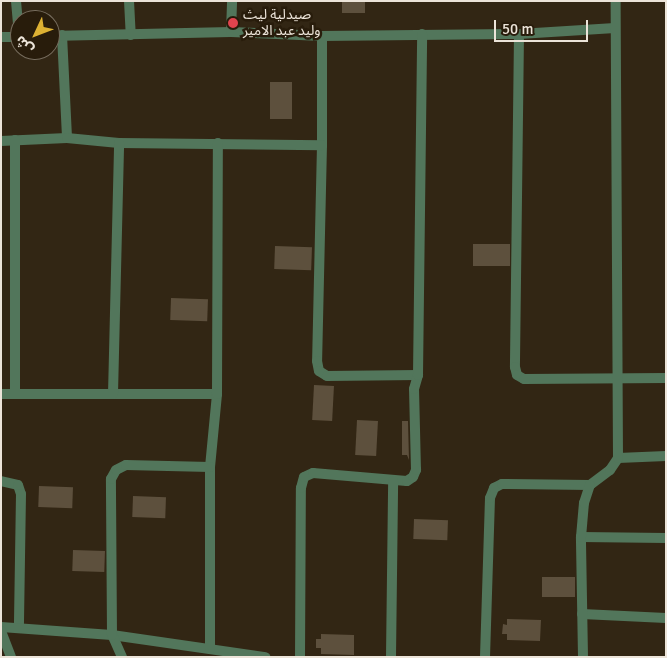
<!DOCTYPE html>
<meta charset="utf-8">
<style>
body{margin:0}
#map{position:relative;width:667px;height:658px;overflow:hidden;background:#322614;font-family:Signika,"Noto Sans Arabic",sans-serif}
div>[style]{position:absolute}
.building>*{inset:0;background:#5d503d;transform-origin:0 0}
.minor>*{height:10px;margin:-5px;padding:0 5px;transform-origin:5px;border-radius:5px;background:#52765b}
.dots>*{width:14px;height:14px;translate:-50% -50%;box-sizing:border-box;border:2px solid #281c0b;border-radius:50%}
span{translate:-50% -50%;white-space:nowrap;text-align:center;line-height:1.15;-webkit-text-stroke:5px #281c0b;paint-order:stroke}
.poi-label{font-size:14px;color:#ece4d9}
.left{translate:0 -50%;text-align:left}
.frame{position:absolute;inset:0;border:2px solid #ece4d9;pointer-events:none}
.north{position:absolute;left:10px;top:10px;width:50px;height:50px;box-sizing:border-box;background:#281c0b;border:1px solid #766c5d;border-radius:50%;rotate:227deg;font-size:14px;font-weight:700;line-height:20px;text-align:center;color:#ece4d9}
.north::after{content:'';display:block;margin:auto;width:18px;height:22px;background:#ddb133;clip-path:polygon(50% 0,100% 100%,50% 72%,0 100%)}
.scale{position:absolute;left:494px;top:20px;width:94px;height:22px;box-sizing:border-box;border:2px solid #ece4d9;border-top:0;padding-left:6px;font-size:15px;line-height:18px;white-space:nowrap;color:#ece4d9;-webkit-text-stroke:4px #281c0b;paint-order:stroke}
</style>
<div id="map">
<div class="building">
<i style="left:342px;top:1px;width:23px;height:12px"></i>
<i style="left:270px;top:82px;width:22px;height:37px"></i>
<i style="left:473px;top:244px;width:37px;height:22px"></i>
<i style="left:275px;top:246px;width:37px;height:23px;rotate:2deg"></i>
<i style="left:171px;top:298px;width:37px;height:22px;rotate:2deg"></i>
<i style="left:314px;top:385px;width:20px;height:35px;rotate:3deg"></i>
<i style="left:357px;top:420px;width:21px;height:35px;rotate:3deg"></i>
<i style="clip-path:polygon(402px 421px,408px 421px,409px 460px,407px 455px,402px 455px)"></i>
<i style="left:39px;top:486px;width:34px;height:21px;rotate:2deg"></i>
<i style="left:133px;top:496px;width:33px;height:21px;rotate:2deg"></i>
<i style="left:414px;top:519px;width:34px;height:20px;rotate:2deg"></i>
<i style="left:73px;top:550px;width:32px;height:21px;rotate:2deg"></i>
<i style="left:542px;top:577px;width:33px;height:20px"></i>
<i style="clip-path:polygon(507px 619px,541px 620px,540px 641px,507px 640px,507px 634px,502px 634px,503px 624px,507px 625px)"></i>
<i style="clip-path:polygon(321px 634px,354px 635px,354px 655px,321px 654px,321px 648px,316px 648px,316px 639px,321px 639px)"></i>
</div>
<div class="minor">
<i style="left:16px;top:1px;width:36px;rotate:85deg"></i>
<i style="left:129px;top:1px;width:34px;rotate:87deg"></i>
<i style="left:231px;top:32px;width:31px;rotate:-88deg"></i>
<i style="left:519px;top:34px;width:333px;rotate:90.7deg"></i>
<i style="left:515px;top:367px;width:8px;rotate:76deg"></i>
<i style="left:517px;top:375px;width:8px;rotate:30deg"></i>
<i style="left:524px;top:379px;width:142px;rotate:-0.4deg"></i>
<i style="left:62px;top:35px;width:103px;rotate:87.2deg"></i>
<i style="left:50px;top:36px;width:181px;rotate:-1.3deg"></i>
<i style="left:231px;top:32px;width:91px;rotate:2.5deg"></i>
<i style="left:322px;top:36px;width:197px;rotate:-0.6deg"></i>
<i style="left:519px;top:34px;width:96px;rotate:-3.6deg"></i>
<i style="left:322px;top:36px;width:109px;rotate:90deg"></i>
<i style="left:322px;top:145px;width:216px;rotate:91.3deg"></i>
<i style="left:317px;top:361px;width:10px;rotate:79deg"></i>
<i style="left:319px;top:371px;width:9px;rotate:32deg"></i>
<i style="left:327px;top:376px;width:91px;rotate:-0.6deg"></i>
<i style="left:1px;top:37px;width:19px"></i>
<i style="left:1px;top:141px;width:66px;rotate:-2.6deg"></i>
<i style="left:67px;top:138px;width:52px;rotate:5.5deg"></i>
<i style="left:119px;top:143px;width:203px;rotate:0.6deg"></i>
<i style="left:15px;top:393px;width:253px;rotate:-90deg"></i>
<i style="left:1px;top:394px;width:216px"></i>
<i style="left:113px;top:394px;width:251px;rotate:-88.6deg"></i>
<i style="left:618px;top:458px;width:48px;rotate:-2.4deg"></i>
<i style="left:1px;top:481px;width:17px;rotate:13deg"></i>
<i style="left:18px;top:485px;width:9px;rotate:72deg"></i>
<i style="left:21px;top:494px;width:133px;rotate:90.9deg"></i>
<i style="left:581px;top:537px;width:85px;rotate:0.7deg"></i>
<i style="left:582px;top:614px;width:84px;rotate:2.7deg"></i>
<i style="left:1px;top:627px;width:111px;rotate:4.1deg"></i>
<i style="left:112px;top:635px;width:155px;rotate:8.2deg"></i>
<i style="left:1px;top:631px;width:28px;rotate:69deg"></i>
<i style="left:210px;top:649px;width:182px;rotate:-90deg"></i>
<i style="left:210px;top:467px;width:73px;rotate:-84.5deg"></i>
<i style="left:217px;top:394px;width:251px;rotate:-89.8deg"></i>
<i style="left:122px;top:657px;width:24px;rotate:-114deg"></i>
<i style="left:112px;top:635px;width:156px;rotate:-90.4deg"></i>
<i style="left:111px;top:479px;width:10px;rotate:-61deg"></i>
<i style="left:116px;top:470px;width:11px;rotate:-27deg"></i>
<i style="left:126px;top:465px;width:84px;rotate:1.4deg"></i>
<i style="left:300px;top:657px;width:169px;rotate:-89.7deg"></i>
<i style="left:301px;top:488px;width:11px;rotate:-75deg"></i>
<i style="left:304px;top:477px;width:10px;rotate:-24deg"></i>
<i style="left:313px;top:473px;width:94px;rotate:4.9deg"></i>
<i style="left:407px;top:481px;width:7px;rotate:-34deg"></i>
<i style="left:413px;top:477px;width:8px;rotate:-67deg"></i>
<i style="left:416px;top:470px;width:81px;rotate:-91.4deg"></i>
<i style="left:414px;top:389px;width:15px;rotate:-74deg"></i>
<i style="left:418px;top:375px;width:341px;rotate:-89.3deg"></i>
<i style="left:391px;top:657px;width:176px;rotate:-89.3deg"></i>
<i style="left:485px;top:657px;width:159px;rotate:-88.2deg"></i>
<i style="left:490px;top:498px;width:11px;rotate:-68deg"></i>
<i style="left:494px;top:488px;width:9px;rotate:-27deg"></i>
<i style="left:502px;top:484px;width:88px;rotate:0.7deg"></i>
<i style="left:590px;top:485px;width:25px;rotate:-37deg"></i>
<i style="left:610px;top:470px;width:14px;rotate:-56deg"></i>
<i style="left:618px;top:458px;width:457px;rotate:-90.3deg"></i>
<i style="left:583px;top:657px;width:120px;rotate:-91deg"></i>
<i style="left:581px;top:537px;width:34px;rotate:-85deg"></i>
<i style="left:584px;top:503px;width:19px;rotate:-72deg"></i>
</div>
<div class="dots">
<i style="left:233px;top:23px;background:#e0444e"></i>
</div>
<div class="poi-label">
<span class="left" style="left:243px;top:23px">صيدلية ليث<br>وليد عبد الامير</span>
</div>
<div class="frame"></div>
<div class="north">ش</div>
<div class="scale">50 m</div>
</div>
